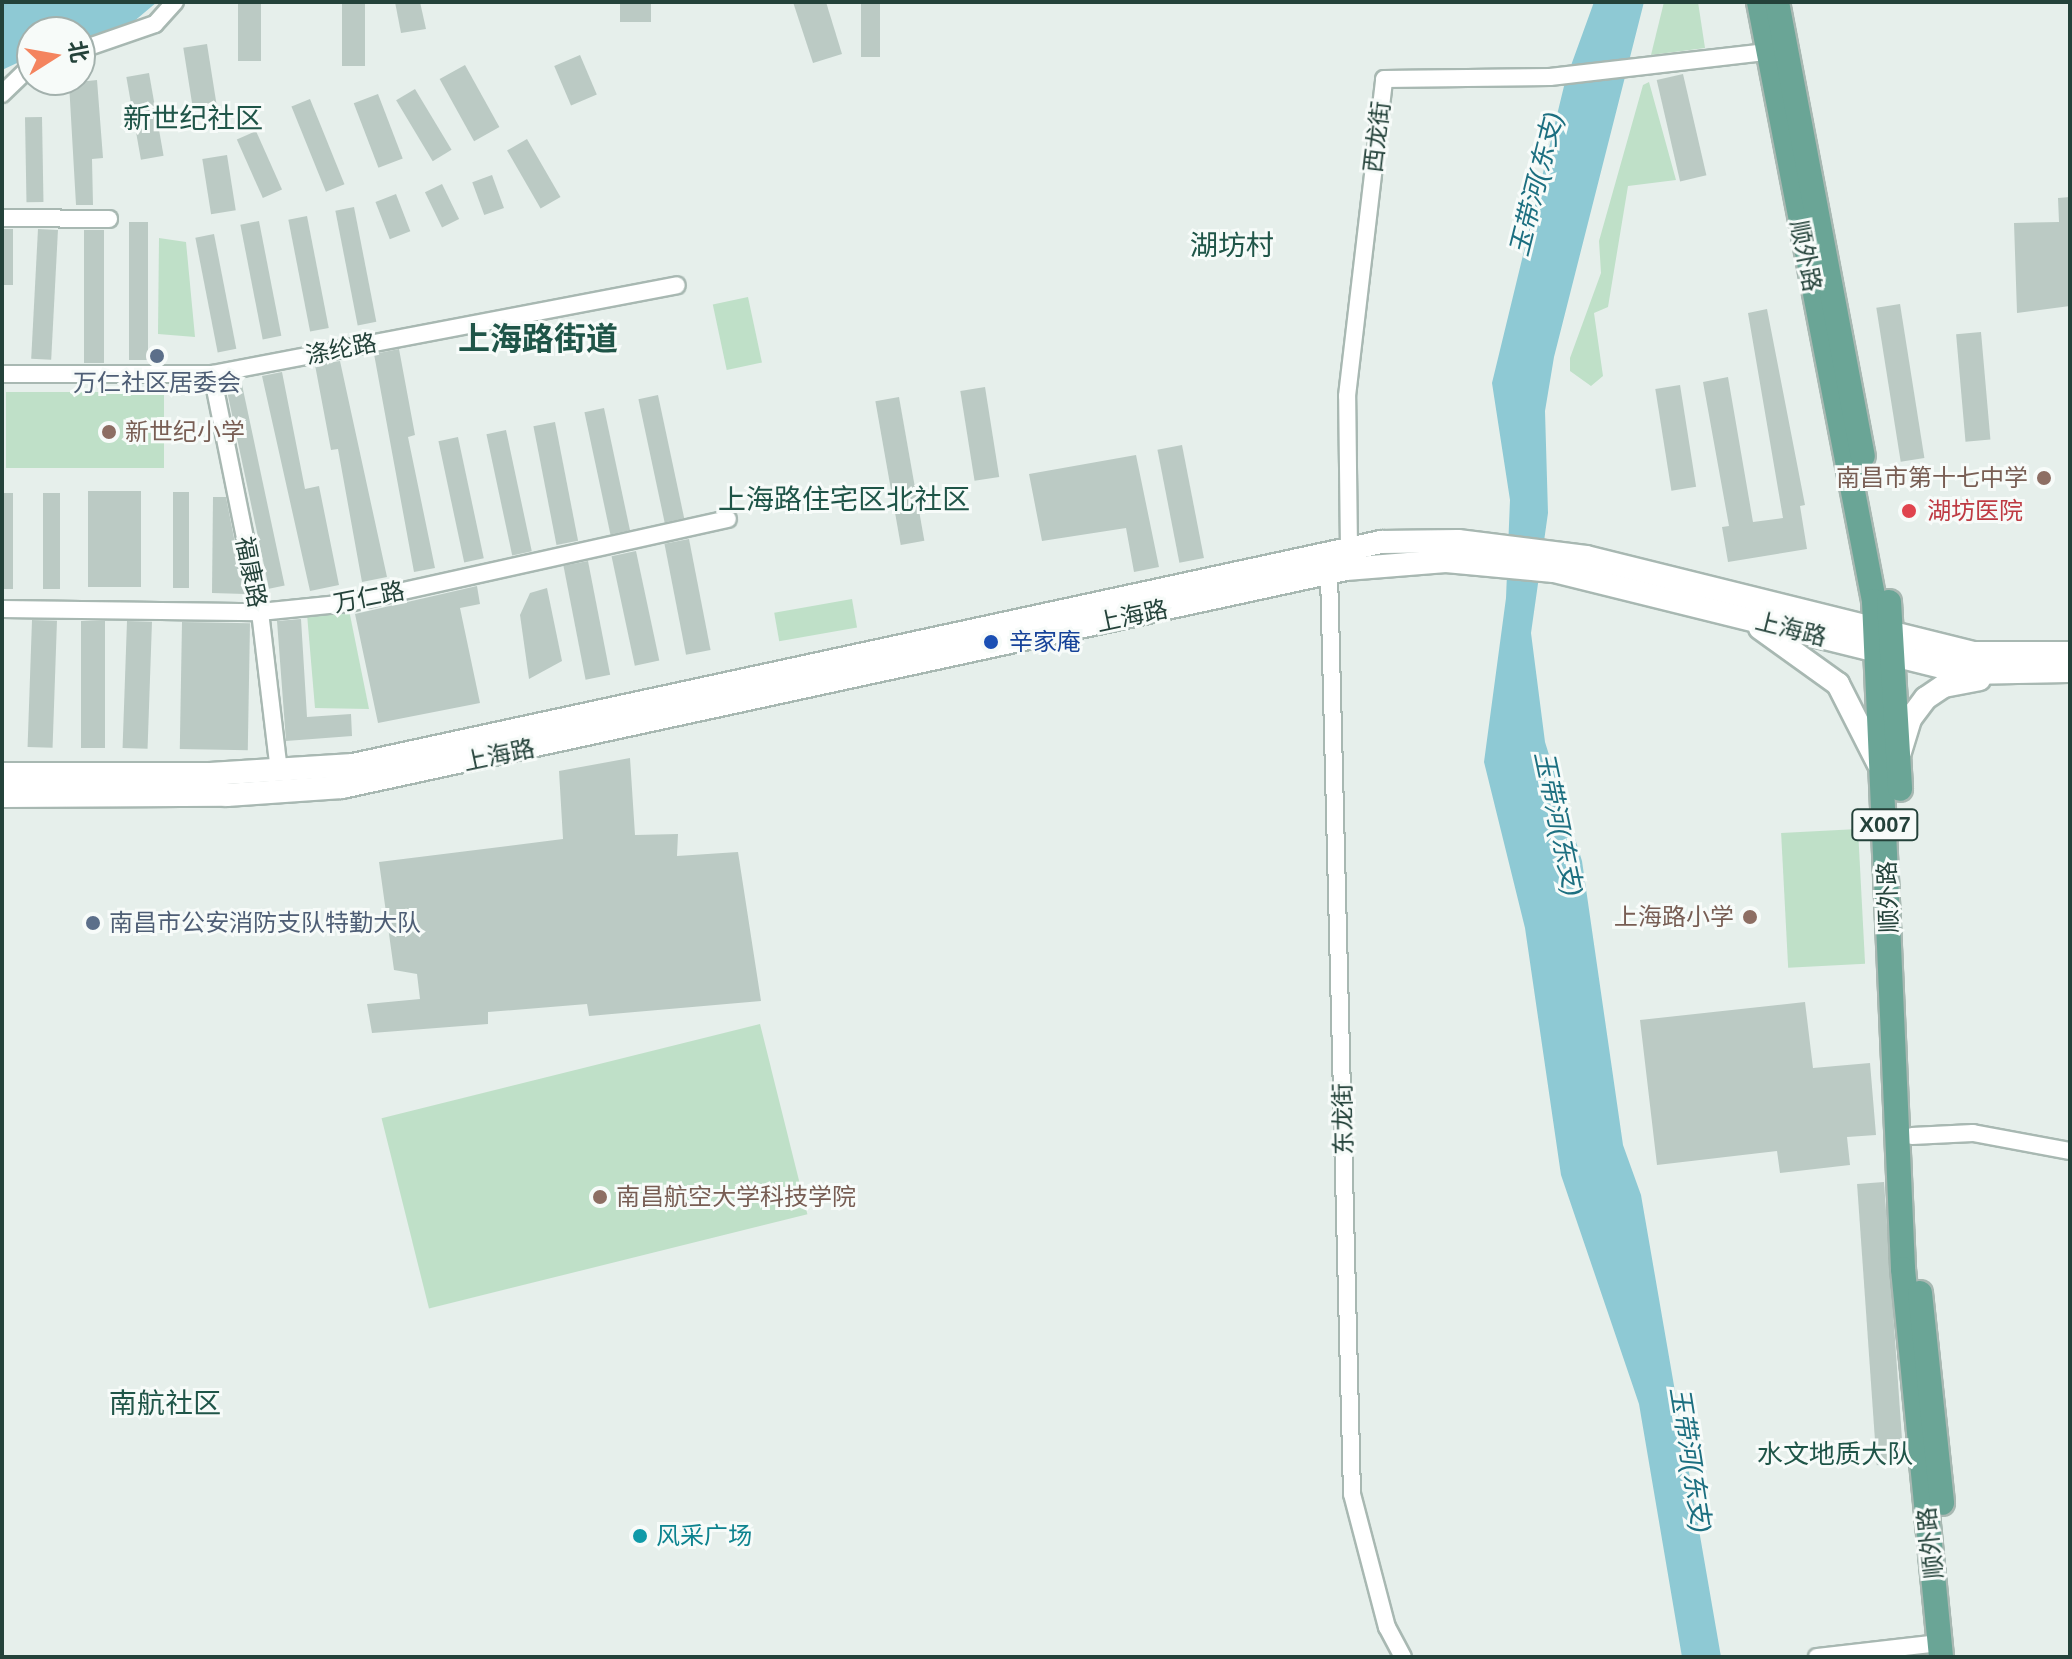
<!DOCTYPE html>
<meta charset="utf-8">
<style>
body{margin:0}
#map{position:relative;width:2072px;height:1659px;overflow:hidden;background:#e6efeb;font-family:Helvetica,"Noto Sans SC",sans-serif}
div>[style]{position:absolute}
.green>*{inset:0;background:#bfe0c8;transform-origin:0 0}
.water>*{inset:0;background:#8ec9d4}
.building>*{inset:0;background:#bbcac4;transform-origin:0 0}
.roads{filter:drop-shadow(2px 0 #a8b8b2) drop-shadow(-2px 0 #a8b8b2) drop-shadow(0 2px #a8b8b2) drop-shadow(0 -2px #a8b8b2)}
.street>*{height:16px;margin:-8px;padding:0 8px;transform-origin:8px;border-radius:8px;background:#fff}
.secondary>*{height:22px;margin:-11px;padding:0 11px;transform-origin:11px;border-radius:11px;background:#fff}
.primary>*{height:24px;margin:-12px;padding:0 12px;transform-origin:12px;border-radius:12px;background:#6aa596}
.dots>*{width:22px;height:22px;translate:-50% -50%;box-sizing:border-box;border:4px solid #f7fbf9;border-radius:50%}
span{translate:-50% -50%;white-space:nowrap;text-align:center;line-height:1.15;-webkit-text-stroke:6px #f7fbf9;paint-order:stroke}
.shield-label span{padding:2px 6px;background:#f7fbf9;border:2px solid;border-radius:6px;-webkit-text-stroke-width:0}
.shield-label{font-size:22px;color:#24423a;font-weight:700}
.street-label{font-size:24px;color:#24423a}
.service-label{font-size:24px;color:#4e5e75}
.left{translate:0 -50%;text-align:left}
.education-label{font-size:24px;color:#785e54}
.right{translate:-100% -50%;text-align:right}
.health-label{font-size:24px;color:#be3a42}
.transit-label{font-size:24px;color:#164399}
.culture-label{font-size:24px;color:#0d838f}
.water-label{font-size:26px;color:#1c6f80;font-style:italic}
.neighbourhood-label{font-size:26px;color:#1f5548}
.quarter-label{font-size:28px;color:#1f5548}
.district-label{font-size:32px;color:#1f5548;font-weight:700}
.frame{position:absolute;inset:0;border:4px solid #24423a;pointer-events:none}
.north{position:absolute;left:16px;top:16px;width:80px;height:80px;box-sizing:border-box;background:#f7fbf9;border:2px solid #a3b1ad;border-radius:50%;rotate:79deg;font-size:22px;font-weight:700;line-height:32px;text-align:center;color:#24423a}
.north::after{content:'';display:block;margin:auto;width:28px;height:36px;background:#f4845f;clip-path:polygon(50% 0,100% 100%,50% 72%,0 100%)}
</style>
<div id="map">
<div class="green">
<i style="clip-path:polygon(1664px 2px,1698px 2px,1705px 48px,1651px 55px)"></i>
<i style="clip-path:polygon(1649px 82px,1676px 180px,1628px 186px,1608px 307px,1594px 313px,1603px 376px,1591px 386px,1570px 371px,1570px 358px,1601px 273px,1599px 241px,1643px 85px)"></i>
<i style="clip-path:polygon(159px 238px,186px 242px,195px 337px,158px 334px)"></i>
<i style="left:748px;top:297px;width:67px;height:36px;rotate:78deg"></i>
<i style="left:6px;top:392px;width:158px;height:76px"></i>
<i style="left:852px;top:599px;width:29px;height:79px;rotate:80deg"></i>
<i style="clip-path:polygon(349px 610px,369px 709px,315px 708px,307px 614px)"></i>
<i style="left:1858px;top:829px;width:135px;height:77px;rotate:87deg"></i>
<i style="left:760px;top:1024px;width:196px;height:390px;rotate:76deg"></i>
</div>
<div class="water">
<i style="clip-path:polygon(2px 2px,157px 2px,126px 28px,80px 42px,80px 32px,32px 32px,32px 56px,2px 70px)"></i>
<i style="clip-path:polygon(1594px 2px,1644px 2px,1554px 357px,1545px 411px,1548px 513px,1531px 633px,1545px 742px,1582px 861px,1623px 1145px,1641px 1195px,1721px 1657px,1682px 1657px,1639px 1404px,1561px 1175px,1525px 928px,1484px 762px,1506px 598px,1510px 500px,1492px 383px,1565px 82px)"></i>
</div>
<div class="building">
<i style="left:238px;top:2px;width:23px;height:59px"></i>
<i style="left:342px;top:2px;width:23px;height:64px"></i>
<i style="clip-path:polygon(395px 2px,420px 2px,426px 29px,401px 33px)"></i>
<i style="left:620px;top:2px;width:31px;height:20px"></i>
<i style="clip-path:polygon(793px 2px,826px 2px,842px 54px,813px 63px)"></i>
<i style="left:861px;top:2px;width:19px;height:55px"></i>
<i style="left:207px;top:44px;width:64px;height:24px;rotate:81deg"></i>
<i style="left:580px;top:55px;width:43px;height:28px;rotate:67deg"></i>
<i style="left:465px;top:65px;width:71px;height:29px;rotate:61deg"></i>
<i style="left:149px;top:73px;width:84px;height:23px;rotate:80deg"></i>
<i style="left:1683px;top:74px;width:104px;height:27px;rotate:77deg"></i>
<i style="clip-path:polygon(97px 80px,103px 158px,92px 159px,93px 205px,76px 205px,69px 83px)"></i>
<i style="left:415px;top:89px;width:71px;height:22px;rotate:59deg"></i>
<i style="left:378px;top:94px;width:69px;height:26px;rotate:69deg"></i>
<i style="left:310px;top:99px;width:92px;height:20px;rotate:68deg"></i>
<i style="left:42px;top:117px;width:85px;height:17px;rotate:89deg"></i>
<i style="left:256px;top:131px;width:64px;height:21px;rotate:66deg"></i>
<i style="left:527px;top:139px;width:67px;height:23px;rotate:60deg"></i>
<i style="left:227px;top:155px;width:56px;height:25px;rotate:81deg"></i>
<i style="left:492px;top:175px;width:35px;height:21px;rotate:70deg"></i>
<i style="left:442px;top:184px;width:39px;height:19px;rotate:64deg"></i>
<i style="left:396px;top:194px;width:40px;height:22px;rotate:69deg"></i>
<i style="clip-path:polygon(2070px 197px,2070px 306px,2017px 313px,2014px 223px,2059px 222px,2058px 198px)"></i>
<i style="left:354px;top:207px;width:117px;height:19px;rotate:79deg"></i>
<i style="left:307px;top:216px;width:114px;height:19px;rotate:79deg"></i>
<i style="left:259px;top:221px;width:117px;height:19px;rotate:79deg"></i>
<i style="left:129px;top:222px;width:19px;height:138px"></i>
<i style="left:2px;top:229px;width:11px;height:56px"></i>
<i style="left:38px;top:229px;width:20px;height:130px;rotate:3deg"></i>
<i style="left:84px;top:230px;width:20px;height:133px"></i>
<i style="left:214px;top:234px;width:117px;height:19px;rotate:79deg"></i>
<i style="left:1900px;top:304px;width:156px;height:24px;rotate:81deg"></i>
<i style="clip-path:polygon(1767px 309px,1805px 505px,1800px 506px,1807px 549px,1728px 562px,1722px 527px,1729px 526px,1703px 382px,1728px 377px,1753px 522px,1783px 518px,1748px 313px)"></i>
<i style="left:1981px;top:332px;width:108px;height:25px;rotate:85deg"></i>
<i style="clip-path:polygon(399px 349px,415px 435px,408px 437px,435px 568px,414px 572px,374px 354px)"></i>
<i style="clip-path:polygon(340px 361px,387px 577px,362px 582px,338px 449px,331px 450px,315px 365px)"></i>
<i style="clip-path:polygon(282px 372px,305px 489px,319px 486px,339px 585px,310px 591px,262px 376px)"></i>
<i style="left:241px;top:380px;width:210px;height:16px;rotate:78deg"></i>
<i style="left:1680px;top:385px;width:103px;height:25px;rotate:81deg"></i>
<i style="left:985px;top:387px;width:91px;height:25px;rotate:81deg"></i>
<i style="left:658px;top:395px;width:126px;height:20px;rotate:78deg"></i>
<i style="left:899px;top:397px;width:146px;height:24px;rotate:80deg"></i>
<i style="left:604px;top:408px;width:125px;height:20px;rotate:78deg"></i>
<i style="left:555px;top:422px;width:121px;height:22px;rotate:79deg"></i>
<i style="left:506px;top:430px;width:124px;height:20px;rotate:78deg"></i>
<i style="left:458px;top:437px;width:124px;height:20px;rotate:78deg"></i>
<i style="left:1182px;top:445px;width:115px;height:25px;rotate:79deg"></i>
<i style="clip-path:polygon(1136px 455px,1159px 567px,1134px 572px,1126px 528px,1042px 541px,1029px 474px)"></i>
<i style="left:141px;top:491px;width:96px;height:53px;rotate:90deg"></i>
<i style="left:173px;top:492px;width:16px;height:96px"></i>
<i style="left:2px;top:493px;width:11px;height:96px"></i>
<i style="left:43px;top:493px;width:17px;height:96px"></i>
<i style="clip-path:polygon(213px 497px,226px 497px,245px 594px,212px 593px)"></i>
<i style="left:689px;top:539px;width:113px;height:25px;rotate:79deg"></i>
<i style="left:636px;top:551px;width:112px;height:25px;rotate:78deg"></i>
<i style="left:588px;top:561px;width:116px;height:25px;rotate:79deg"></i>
<i style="clip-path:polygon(477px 586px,480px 604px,460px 608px,480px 703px,378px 723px,355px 614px)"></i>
<i style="clip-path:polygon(547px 588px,562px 661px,529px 679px,520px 615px,530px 593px)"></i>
<i style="clip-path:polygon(301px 619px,307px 717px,351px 714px,352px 736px,286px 741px,277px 621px)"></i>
<i style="left:32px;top:620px;width:25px;height:127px;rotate:2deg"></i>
<i style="left:81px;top:621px;width:24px;height:127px"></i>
<i style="left:127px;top:621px;width:25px;height:127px;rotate:2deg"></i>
<i style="left:182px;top:622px;width:68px;height:127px;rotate:1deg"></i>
<i style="clip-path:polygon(630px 758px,635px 835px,678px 834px,677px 856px,738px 852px,761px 1001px,589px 1016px,587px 1004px,488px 1012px,488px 1024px,372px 1033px,367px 1004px,420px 999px,417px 974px,394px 970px,379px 862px,563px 839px,559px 771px)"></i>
<i style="clip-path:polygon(1805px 1002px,1813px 1068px,1870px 1063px,1876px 1135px,1847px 1137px,1850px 1165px,1780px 1173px,1777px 1151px,1657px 1165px,1640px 1020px)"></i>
<i style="left:1884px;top:1182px;width:282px;height:27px;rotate:86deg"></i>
</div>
<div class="roads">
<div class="street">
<i style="left:80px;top:50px;width:79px;rotate:-19.1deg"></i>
<i style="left:155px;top:24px;width:30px;rotate:-48deg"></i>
<i style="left:2px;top:94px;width:42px;rotate:-44deg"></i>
<i style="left:2px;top:218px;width:107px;rotate:0.5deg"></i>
<i style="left:2px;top:374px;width:210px"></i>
<i style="left:212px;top:374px;width:473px;rotate:-10.8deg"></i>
<i style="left:212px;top:374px;width:243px;rotate:78.6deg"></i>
<i style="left:260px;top:612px;width:161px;rotate:83.2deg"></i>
<i style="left:1349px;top:549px;width:153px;rotate:-90.7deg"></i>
<i style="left:1347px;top:396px;width:319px;rotate:-83.3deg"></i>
<i style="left:1384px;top:79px;width:166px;rotate:-0.7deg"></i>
<i style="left:1550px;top:77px;width:227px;rotate:-6.6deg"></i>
<i style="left:1329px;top:573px;width:921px;rotate:88.57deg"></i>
<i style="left:1352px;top:1494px;width:138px;rotate:75.3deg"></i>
<i style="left:1387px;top:1627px;width:34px;rotate:62deg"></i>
<i style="left:2px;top:609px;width:258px;rotate:0.7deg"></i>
<i style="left:260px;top:612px;width:89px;rotate:-5.8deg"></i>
<i style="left:349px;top:603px;width:388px;rotate:-12.5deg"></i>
<i style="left:1912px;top:1136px;width:61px;rotate:-2.8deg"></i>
<i style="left:1973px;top:1133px;width:99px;rotate:10.5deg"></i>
<i style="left:1817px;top:1657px;width:124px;rotate:-6.5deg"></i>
</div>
<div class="secondary">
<i style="left:1760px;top:628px;width:96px;rotate:35.7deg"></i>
<i style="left:1838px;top:684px;width:89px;rotate:63.1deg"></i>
<i style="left:1900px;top:752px;width:34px;rotate:-73deg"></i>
<i style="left:1910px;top:719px;width:26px;rotate:-53deg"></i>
<i style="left:1926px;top:698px;width:22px;rotate:-34deg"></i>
<i style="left:1944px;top:686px;width:36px;rotate:-11deg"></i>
<i style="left:2px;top:774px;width:208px"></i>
<i style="left:210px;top:774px;width:143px;rotate:-3.6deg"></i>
<i style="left:353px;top:765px;width:1052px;rotate:-12.24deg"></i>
<i style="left:1381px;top:542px;width:77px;rotate:-0.7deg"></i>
<i style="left:1458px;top:541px;width:129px;rotate:7.1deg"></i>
<i style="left:1586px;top:557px;width:400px;rotate:13.9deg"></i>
<i style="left:1974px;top:653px;width:96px"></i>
<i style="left:2px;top:796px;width:225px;rotate:-0.3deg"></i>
<i style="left:227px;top:795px;width:115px;rotate:-4deg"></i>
<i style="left:342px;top:787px;width:1027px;rotate:-12.25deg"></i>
<i style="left:1346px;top:569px;width:100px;rotate:-4.6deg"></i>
<i style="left:1446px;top:561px;width:108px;rotate:5.3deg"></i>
<i style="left:1554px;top:571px;width:423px;rotate:13.9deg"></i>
<i style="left:1965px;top:673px;width:105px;rotate:-1.1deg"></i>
</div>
<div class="primary">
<i style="left:1759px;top:2px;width:610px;rotate:79.13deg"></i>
<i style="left:1874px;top:601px;width:669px;rotate:87.51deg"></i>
<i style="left:1903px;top:1269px;width:390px;rotate:84.4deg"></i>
<i style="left:1777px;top:2px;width:462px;rotate:79.3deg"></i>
<i style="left:1889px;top:602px;width:187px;rotate:86.6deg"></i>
<i style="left:1920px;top:1293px;width:211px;rotate:84deg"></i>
</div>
</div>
<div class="dots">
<i style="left:157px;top:356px;background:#5c6f8a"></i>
<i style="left:109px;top:432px;background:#8d6e63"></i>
<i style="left:2044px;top:478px;background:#8d6e63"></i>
<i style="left:1909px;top:511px;background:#e0444e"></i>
<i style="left:991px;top:642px;background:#1a4fb4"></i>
<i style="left:1750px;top:917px;background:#8d6e63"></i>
<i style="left:93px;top:923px;background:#5c6f8a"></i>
<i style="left:600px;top:1197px;background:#8d6e63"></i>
<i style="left:640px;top:1536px;background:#0f9aa8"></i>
</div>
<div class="shield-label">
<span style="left:1885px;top:825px">X007</span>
</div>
<div class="street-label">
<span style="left:1377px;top:137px;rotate:-83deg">西龙街</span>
<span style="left:1806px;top:256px;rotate:79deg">顺外路</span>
<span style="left:341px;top:349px;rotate:-11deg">涤纶路</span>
<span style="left:251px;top:572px;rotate:79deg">福康路</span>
<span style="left:369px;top:597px;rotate:-11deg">万仁路</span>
<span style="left:1132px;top:616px;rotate:-12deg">上海路</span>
<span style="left:1791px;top:629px;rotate:14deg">上海路</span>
<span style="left:499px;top:755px;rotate:-12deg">上海路</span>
<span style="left:1888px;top:897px;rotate:-92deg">顺外路</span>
<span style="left:1343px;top:1119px;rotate:-91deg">东龙街</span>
<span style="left:1930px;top:1543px;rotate:-96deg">顺外路</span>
</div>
<div class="service-label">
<span style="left:157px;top:383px">万仁社区居委会</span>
<span class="left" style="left:109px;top:923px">南昌市公安消防支队特勤大队</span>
</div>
<div class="education-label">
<span class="left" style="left:125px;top:432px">新世纪小学</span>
<span class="right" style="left:2028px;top:478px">南昌市第十七中学</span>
<span class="right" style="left:1734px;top:917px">上海路小学</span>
<span class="left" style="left:616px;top:1197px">南昌航空大学科技学院</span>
</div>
<div class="health-label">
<span class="left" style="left:1927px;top:511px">湖坊医院</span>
</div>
<div class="transit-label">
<span class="left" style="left:1009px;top:642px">辛家庵</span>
</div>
<div class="culture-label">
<span class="left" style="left:656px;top:1536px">风采广场</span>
</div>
<div class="water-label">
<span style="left:1537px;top:184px;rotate:-76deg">玉带河(东支)</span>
<span style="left:1558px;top:824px;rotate:78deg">玉带河(东支)</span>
<span style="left:1690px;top:1460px;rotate:81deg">玉带河(东支)</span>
</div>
<div class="neighbourhood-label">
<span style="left:1835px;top:1455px">水文地质大队</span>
</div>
<div class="quarter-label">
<span style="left:193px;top:119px">新世纪社区</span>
<span style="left:1232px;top:246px">湖坊村</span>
<span style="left:844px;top:500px">上海路住宅区北社区</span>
<span style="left:165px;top:1404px">南航社区</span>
</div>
<div class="district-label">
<span style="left:538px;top:339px">上海路街道</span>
</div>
<div class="frame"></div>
<div class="north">北</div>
</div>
